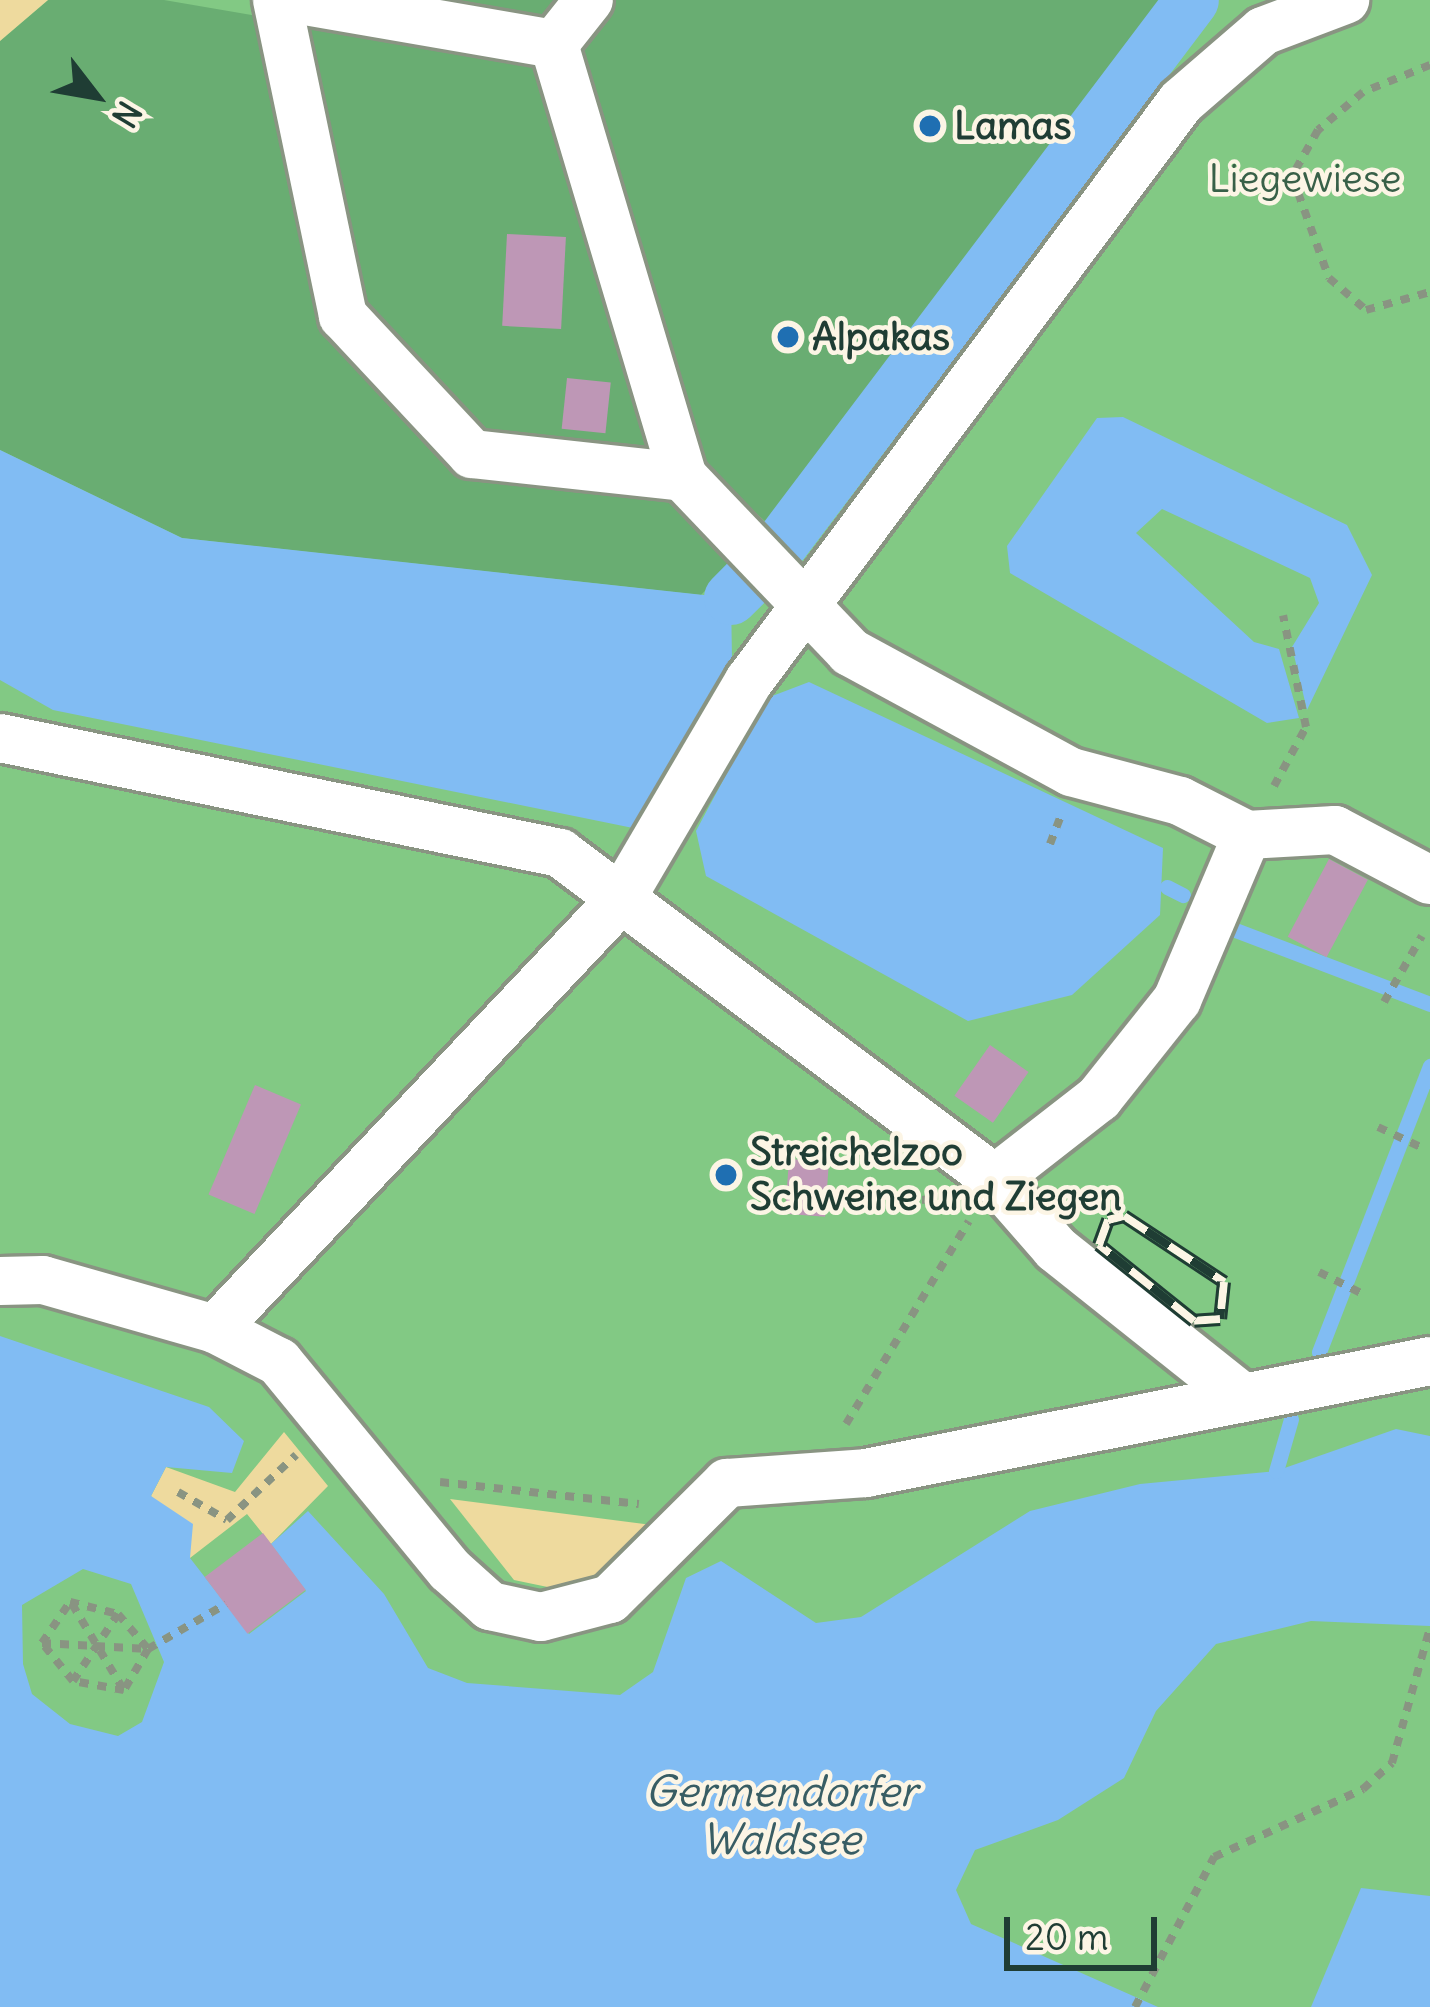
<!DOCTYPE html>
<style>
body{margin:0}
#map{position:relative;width:1430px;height:2007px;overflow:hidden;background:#f3ebd1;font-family:Delius,sans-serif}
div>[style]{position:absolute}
.green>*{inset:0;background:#82c984;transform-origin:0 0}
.forest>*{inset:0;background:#69ad72}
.sand>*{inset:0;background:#eeda9e}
.water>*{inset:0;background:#81bcf3}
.stream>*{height:15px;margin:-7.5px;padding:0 7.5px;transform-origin:7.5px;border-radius:7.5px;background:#81bcf3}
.canal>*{height:54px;margin:-27px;padding:0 27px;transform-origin:27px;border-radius:27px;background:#81bcf3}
.building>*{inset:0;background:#be97b6;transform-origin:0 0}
.path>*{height:8px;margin-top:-4px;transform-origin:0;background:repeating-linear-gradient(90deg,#899482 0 9px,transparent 0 18px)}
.roads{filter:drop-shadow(3px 0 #899482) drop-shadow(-3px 0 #899482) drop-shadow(0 3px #899482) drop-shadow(0 -3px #899482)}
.minor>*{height:48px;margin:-24px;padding:0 24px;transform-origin:24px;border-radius:24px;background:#fff}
.rail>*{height:14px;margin-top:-7px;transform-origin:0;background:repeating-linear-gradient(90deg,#fcf5e5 0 27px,#1f3d34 0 54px);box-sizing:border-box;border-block:3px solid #1f3d34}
.dots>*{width:33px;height:33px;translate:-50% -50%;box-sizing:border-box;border:6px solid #fcf5e5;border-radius:50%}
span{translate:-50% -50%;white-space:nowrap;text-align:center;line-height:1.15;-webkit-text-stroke:9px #fcf5e5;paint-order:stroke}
.poi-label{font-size:39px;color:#1f3d34;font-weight:700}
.left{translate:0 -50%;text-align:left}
.park-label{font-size:39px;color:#386048}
.water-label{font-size:42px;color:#385d64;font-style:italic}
.north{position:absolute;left:36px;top:36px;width:120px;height:120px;-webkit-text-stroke:9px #fcf5e5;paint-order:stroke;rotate:121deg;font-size:33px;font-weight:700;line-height:48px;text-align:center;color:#1f3d34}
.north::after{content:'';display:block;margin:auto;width:42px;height:54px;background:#1f3d34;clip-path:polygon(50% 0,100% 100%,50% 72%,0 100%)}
.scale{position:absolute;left:1004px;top:1917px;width:153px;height:54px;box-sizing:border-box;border:6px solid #1f3d34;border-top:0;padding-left:15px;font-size:36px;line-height:42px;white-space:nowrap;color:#1f3d34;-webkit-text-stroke:9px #fcf5e5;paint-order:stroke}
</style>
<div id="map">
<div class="green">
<i style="left:0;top:0;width:1430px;height:2007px"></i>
</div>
<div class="forest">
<i style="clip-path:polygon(48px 0,164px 0,263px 17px,323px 323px,466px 474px,672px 495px,731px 563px,701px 595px,182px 538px,0 450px,0 41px)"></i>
<i style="clip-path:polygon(415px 0,566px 0,548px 22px)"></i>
<i style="clip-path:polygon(614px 0,1160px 0,768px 524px,701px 463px,577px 42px)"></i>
<i style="clip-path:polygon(299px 23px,534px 64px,658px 454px,478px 434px,358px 306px)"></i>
</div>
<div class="sand">
<i style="clip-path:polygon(0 0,48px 0,0 41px)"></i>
<i style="clip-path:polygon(284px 1432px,328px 1486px,271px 1544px,247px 1514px,190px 1558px,151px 1496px,166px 1467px,235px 1492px)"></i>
<i style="clip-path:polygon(450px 1499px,652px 1525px,615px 1569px,562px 1590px,514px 1580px)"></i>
</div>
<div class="water">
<i style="clip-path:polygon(1123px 417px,1347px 525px,1372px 575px,1307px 710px,1292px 647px,1319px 603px,1310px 578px,1162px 509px,1136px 533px,1254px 642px,1279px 649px,1299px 718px,1267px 723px,1010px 573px,1007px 546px,1097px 418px)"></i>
<i style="clip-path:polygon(0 450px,182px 538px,731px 598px,732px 659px,633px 828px,53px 710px,0 680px)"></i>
<i style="clip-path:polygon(809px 682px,1163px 848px,1160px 915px,1072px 995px,968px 1021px,706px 876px,696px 831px,767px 698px)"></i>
<i style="clip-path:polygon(evenodd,0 1336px,209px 1407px,244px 1441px,232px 1473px,166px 1467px,151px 1496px,193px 1524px,190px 1558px,249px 1634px,306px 1591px,271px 1544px,308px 1511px,384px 1594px,428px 1668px,467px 1683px,620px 1695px,653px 1672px,686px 1578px,721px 1561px,816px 1623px,861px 1617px,1030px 1511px,1140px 1484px,1276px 1471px,1396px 1429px,1430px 1436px,1430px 1626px,1311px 1621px,1216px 1644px,1156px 1711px,1124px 1778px,1058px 1820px,975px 1850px,956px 1890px,971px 1924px,1158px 2007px,0 2007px,0 1336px,83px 1569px,131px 1584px,164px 1662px,142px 1722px,118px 1736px,70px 1724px,32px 1694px,23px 1664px,22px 1605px,83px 1569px)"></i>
<i style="clip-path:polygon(1361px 1888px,1430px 1896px,1430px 2007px,1311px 2007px)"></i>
</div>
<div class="stream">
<i style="left:1167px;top:887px;width:18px;rotate:27deg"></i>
<i style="left:1230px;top:928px;width:214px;rotate:20.8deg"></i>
<i style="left:1319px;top:1352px;width:307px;rotate:-68.8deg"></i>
<i style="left:1276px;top:1471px;width:54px;rotate:-73.9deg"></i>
</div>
<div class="canal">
<i style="left:782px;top:543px;width:680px;rotate:-52.94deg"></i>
<i style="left:731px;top:598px;width:27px;rotate:-45deg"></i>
</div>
<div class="building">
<i style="left:507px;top:234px;width:59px;height:92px;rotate:3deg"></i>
<i style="left:567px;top:378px;width:44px;height:51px;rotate:6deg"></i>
<i style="left:1329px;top:859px;width:44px;height:88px;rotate:28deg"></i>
<i style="left:990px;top:1045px;width:47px;height:62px;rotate:35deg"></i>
<i style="left:255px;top:1085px;width:50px;height:119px;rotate:23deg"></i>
<i style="left:789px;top:1159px;width:40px;height:55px;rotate:4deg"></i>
<i style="left:263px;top:1533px;width:71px;height:73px;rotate:53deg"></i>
</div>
<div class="path">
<i style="left:1430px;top:65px;width:72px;rotate:158.1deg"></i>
<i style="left:1363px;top:92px;width:59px;rotate:139.8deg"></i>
<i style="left:1318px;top:130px;width:53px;rotate:119.5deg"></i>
<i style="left:1292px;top:176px;width:109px;rotate:70.1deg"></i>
<i style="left:1329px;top:278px;width:49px;rotate:40.9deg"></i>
<i style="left:1366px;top:310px;width:66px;rotate:-15.7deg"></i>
<i style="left:1274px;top:786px;width:67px;rotate:-61.5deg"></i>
<i style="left:1306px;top:727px;width:114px;rotate:-101.6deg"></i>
<i style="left:1050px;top:844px;width:30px;rotate:-69deg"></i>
<i style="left:1384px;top:1002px;width:76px;rotate:-60.1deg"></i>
<i style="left:1378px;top:1127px;width:52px;rotate:25.1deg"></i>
<i style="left:850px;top:1204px;width:87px;rotate:-3.3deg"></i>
<i style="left:1319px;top:1272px;width:51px;rotate:26.6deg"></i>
<i style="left:846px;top:1424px;width:237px;rotate:-58.8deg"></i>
<i style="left:440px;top:1482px;width:200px;rotate:6.3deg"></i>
<i style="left:178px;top:1492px;width:56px;rotate:29.7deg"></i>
<i style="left:227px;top:1520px;width:95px;rotate:-43.3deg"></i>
<i style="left:70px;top:1602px;width:49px;rotate:14deg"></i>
<i style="left:118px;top:1614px;width:46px;rotate:49.4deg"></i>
<i style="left:148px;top:1649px;width:48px;rotate:120.3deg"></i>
<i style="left:124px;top:1690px;width:52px;rotate:-170deg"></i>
<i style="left:73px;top:1681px;width:49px;rotate:-129.2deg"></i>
<i style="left:42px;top:1643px;width:50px;rotate:-55.7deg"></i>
<i style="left:72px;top:1604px;width:99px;rotate:59deg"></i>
<i style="left:42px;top:1643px;width:106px;rotate:3.2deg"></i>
<i style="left:148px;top:1649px;width:90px;rotate:-30deg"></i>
<i style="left:73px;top:1681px;width:81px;rotate:-56.1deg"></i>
<i style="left:1135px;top:2007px;width:170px;rotate:-62.2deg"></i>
<i style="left:1214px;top:1857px;width:164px;rotate:-24.5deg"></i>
<i style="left:1363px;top:1789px;width:39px;rotate:-42deg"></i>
<i style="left:1392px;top:1763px;width:140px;rotate:-74.3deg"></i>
</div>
<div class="roads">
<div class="minor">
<i style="left:277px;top:0;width:323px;rotate:78.2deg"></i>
<i style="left:343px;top:316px;width:189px;rotate:46.9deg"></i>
<i style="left:472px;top:454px;width:212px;rotate:6.2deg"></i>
<i style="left:683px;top:477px;width:452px;rotate:-106.6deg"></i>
<i style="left:554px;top:44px;width:56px;rotate:-51.5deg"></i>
<i style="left:299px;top:0;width:259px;rotate:9.8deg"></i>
<i style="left:683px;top:477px;width:242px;rotate:46.3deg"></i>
<i style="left:850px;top:652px;width:251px;rotate:28.5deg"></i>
<i style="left:1071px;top:772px;width:113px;rotate:14.9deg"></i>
<i style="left:1180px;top:801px;width:75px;rotate:26.9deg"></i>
<i style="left:0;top:738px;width:572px;rotate:11.6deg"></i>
<i style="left:560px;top:853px;width:544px;rotate:36.85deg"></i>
<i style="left:995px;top:1179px;width:93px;rotate:48.9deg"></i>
<i style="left:1056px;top:1249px;width:238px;rotate:38.5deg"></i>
<i style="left:995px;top:1179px;width:132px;rotate:-37.9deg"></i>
<i style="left:1099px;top:1098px;width:125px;rotate:-51.5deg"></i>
<i style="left:1177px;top:1000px;width:179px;rotate:-67deg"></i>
<i style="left:1247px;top:835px;width:88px;rotate:-3.3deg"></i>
<i style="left:1335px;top:830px;width:107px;rotate:27.8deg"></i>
<i style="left:0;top:1281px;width:43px;rotate:-1.3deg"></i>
<i style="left:43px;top:1280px;width:179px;rotate:15.9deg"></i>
<i style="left:215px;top:1329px;width:72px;rotate:27.3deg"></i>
<i style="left:279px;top:1362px;width:269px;rotate:50.6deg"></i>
<i style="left:450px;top:1570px;width:54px;rotate:42deg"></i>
<i style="left:490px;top:1606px;width:52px;rotate:12.2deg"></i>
<i style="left:541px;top:1617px;width:71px;rotate:-14.6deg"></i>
<i style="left:610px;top:1599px;width:165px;rotate:-44.8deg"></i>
<i style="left:727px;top:1483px;width:139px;rotate:-4.1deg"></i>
<i style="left:866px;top:1473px;width:575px;rotate:-11.23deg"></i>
<i style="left:215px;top:1329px;width:591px;rotate:-46.64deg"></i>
<i style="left:621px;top:899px;width:253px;rotate:-59.6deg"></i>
<i style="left:749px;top:681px;width:722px;rotate:-53.27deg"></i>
<i style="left:1181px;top:102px;width:108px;rotate:-40.9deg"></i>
<i style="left:1263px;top:31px;width:88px;rotate:-20.7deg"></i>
</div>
</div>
<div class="rail">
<i style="left:1124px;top:1216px;width:120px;rotate:33.4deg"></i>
<i style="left:1224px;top:1282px;width:37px;rotate:96deg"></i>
<i style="left:1220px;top:1319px;width:26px;rotate:176deg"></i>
<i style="left:1194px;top:1321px;width:122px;rotate:-141.3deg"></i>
<i style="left:1099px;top:1245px;width:27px;rotate:-70deg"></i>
<i style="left:1108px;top:1220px;width:16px;rotate:-14deg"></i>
</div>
<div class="dots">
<i style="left:930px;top:126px;background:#1f6fb2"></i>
<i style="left:788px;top:337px;background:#1f6fb2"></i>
<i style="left:726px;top:1175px;background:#1f6fb2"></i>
</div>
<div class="poi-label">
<span class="left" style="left:954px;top:126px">Lamas</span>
<span class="left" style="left:812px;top:337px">Alpakas</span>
<span class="left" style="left:750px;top:1175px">Streichelzoo<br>Schweine und Ziegen</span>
</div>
<div class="park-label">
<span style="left:1305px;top:179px">Liegewiese</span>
</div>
<div class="water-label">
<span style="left:781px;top:1815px">Germendorfer<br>Waldsee</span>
</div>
<div class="north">N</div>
<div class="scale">20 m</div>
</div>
